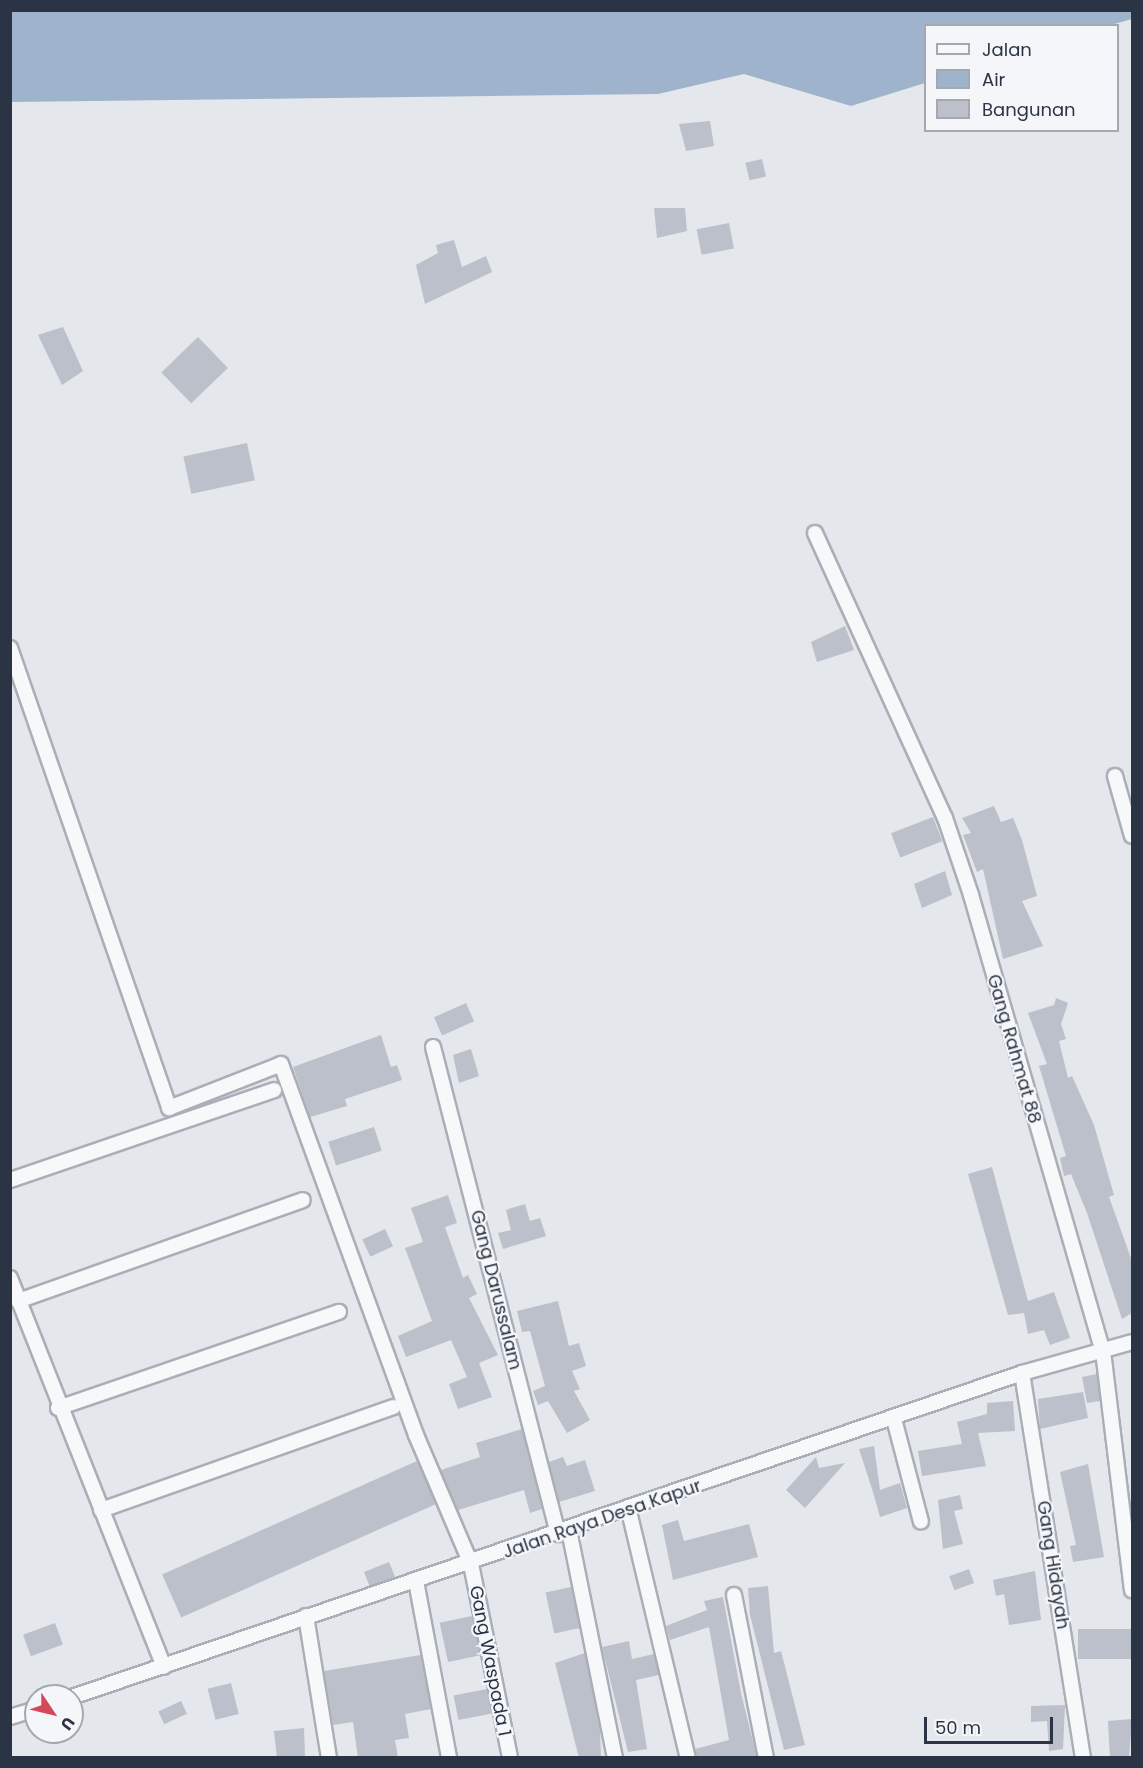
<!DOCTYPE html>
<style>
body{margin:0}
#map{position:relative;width:1143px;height:1768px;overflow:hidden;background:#e4e7ec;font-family:Poppins,sans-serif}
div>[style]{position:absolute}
.water>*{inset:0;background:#9fb4cc}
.building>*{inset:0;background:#bbc0ca;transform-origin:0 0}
.roads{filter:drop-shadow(2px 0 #a9aeb7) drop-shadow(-2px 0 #a9aeb7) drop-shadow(0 2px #a9aeb7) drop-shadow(0 -2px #a9aeb7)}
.minor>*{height:14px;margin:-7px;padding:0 7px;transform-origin:7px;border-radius:7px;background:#f7f8fa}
span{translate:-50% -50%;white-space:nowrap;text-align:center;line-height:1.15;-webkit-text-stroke:4.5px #f4f6f9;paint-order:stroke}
.street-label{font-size:18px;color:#2b3445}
.frame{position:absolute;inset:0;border:12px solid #2b3445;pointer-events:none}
.legend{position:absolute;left:924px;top:24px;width:195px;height:108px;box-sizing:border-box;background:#f4f6f9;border:2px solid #a4a8b1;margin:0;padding:8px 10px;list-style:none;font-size:18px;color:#2b3445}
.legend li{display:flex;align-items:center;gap:12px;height:30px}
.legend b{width:30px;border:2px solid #a4a8b1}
.north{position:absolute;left:24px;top:1684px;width:60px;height:60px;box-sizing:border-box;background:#f4f6f9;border:2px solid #a4a8b1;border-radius:50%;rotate:125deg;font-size:16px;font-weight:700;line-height:24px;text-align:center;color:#2b3445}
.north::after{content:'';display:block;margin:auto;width:21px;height:27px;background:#d1495b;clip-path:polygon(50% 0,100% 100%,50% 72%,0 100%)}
.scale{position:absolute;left:924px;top:1717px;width:129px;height:27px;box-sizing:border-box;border:3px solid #2b3445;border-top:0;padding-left:8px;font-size:18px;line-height:21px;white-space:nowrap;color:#2b3445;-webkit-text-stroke:4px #f4f6f9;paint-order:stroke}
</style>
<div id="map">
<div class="water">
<i style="clip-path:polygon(1132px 10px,1132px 19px,1111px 25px,926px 26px,925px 83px,851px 106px,744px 74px,658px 94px,11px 102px,11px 11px)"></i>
</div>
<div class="building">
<i style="clip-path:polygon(710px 121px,714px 146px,686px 151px,679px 124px)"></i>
<i style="left:762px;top:159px;width:18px;height:17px;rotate:77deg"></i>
<i style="clip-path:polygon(654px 208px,685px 208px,687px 231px,657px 238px)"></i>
<i style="left:729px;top:223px;width:26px;height:33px;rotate:79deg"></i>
<i style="clip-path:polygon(454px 240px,462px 267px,486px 256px,492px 272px,425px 304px,416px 265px,438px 253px,436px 245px)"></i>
<i style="clip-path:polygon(63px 327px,83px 371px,62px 385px,38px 335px)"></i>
<i style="left:198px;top:337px;width:43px;height:51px;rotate:46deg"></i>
<i style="left:247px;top:443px;width:38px;height:65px;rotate:78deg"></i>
<i style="clip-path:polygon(845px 626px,854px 650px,817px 662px,811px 642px)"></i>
<i style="clip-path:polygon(994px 806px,1001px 822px,1013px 818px,1022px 840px,1037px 896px,1022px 901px,1043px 946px,1003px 959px,983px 869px,977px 872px,963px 835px,971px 833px,962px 818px)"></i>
<i style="left:933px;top:817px;width:26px;height:45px;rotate:69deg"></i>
<i style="clip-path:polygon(945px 871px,952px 895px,922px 908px,914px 884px)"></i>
<i style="clip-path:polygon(1056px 998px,1068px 1003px,1061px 1024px,1066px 1039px,1059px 1041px,1068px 1078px,1072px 1076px,1094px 1125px,1114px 1195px,1109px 1197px,1132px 1261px,1132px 1313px,1122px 1319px,1087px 1213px,1071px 1174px,1064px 1176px,1060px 1158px,1066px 1156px,1039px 1066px,1047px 1064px,1028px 1013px,1054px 1005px)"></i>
<i style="left:466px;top:1003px;width:20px;height:35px;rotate:66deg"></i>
<i style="clip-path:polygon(381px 1035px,391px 1067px,397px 1065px,402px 1080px,345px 1099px,347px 1106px,310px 1117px,293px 1067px)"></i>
<i style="clip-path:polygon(471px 1049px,479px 1076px,459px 1083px,453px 1055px)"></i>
<i style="left:374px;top:1127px;width:25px;height:48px;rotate:72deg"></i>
<i style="clip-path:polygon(992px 1167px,1028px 1301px,1054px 1292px,1070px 1338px,1050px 1345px,1044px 1330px,1028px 1334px,1024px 1313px,1008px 1315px,968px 1174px)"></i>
<i style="clip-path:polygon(448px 1195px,457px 1223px,445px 1227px,463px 1278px,468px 1275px,477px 1294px,469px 1298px,498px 1355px,479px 1363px,492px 1397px,458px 1409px,449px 1384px,467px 1377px,451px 1340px,406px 1357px,398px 1336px,432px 1321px,405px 1248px,423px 1242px,411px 1208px)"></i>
<i style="clip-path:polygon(525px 1204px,530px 1221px,540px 1218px,546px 1236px,503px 1249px,498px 1233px,511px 1230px,506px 1210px)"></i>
<i style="left:385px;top:1229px;width:19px;height:25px;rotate:65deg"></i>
<i style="clip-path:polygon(558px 1301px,569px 1346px,579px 1343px,586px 1366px,572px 1371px,580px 1389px,574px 1391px,590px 1420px,567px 1433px,548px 1401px,538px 1405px,533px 1391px,545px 1386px,530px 1331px,522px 1332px,517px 1311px)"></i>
<i style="clip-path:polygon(1097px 1374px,1100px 1401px,1087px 1403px,1082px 1377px)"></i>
<i style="clip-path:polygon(1083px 1392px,1088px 1418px,1040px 1429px,1038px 1399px)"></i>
<i style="clip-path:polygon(1013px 1401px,1015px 1431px,978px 1433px,986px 1466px,922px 1476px,918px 1451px,962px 1444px,957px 1422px,987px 1414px,987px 1403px)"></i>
<i style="clip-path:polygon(522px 1429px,542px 1509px,530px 1513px,524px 1490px,458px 1510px,441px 1470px,480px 1457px,476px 1443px)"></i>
<i style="clip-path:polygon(874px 1446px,880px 1490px,900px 1483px,907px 1508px,880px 1517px,873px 1492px,877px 1491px,873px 1492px,859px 1449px)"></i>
<i style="clip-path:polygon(563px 1457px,567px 1466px,585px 1460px,595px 1491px,559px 1502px,549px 1462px)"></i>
<i style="clip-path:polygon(816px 1457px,819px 1468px,845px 1463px,805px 1508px,786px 1490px)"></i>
<i style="left:417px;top:1461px;width:47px;height:279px;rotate:66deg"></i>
<i style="clip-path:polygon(1088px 1464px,1104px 1557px,1073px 1562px,1070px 1546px,1076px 1545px,1060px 1472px)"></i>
<i style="clip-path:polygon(960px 1495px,963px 1509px,954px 1511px,963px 1544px,943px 1549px,938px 1500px)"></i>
<i style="clip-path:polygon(678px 1520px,684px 1541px,749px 1524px,758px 1557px,673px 1580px,662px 1525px)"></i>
<i style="left:389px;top:1562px;width:16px;height:27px;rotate:68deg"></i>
<i style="left:969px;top:1569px;width:15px;height:21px;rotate:70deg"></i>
<i style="clip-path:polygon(1035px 1571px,1041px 1620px,1009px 1625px,1004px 1594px,996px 1596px,993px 1580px)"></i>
<i style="clip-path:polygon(768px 1586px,774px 1653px,781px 1651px,805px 1745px,784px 1750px,750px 1615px,748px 1588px)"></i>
<i style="left:571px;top:1587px;width:42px;height:26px;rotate:78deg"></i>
<i style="clip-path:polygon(723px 1597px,741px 1693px,757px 1758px,697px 1758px,695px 1749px,729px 1740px,709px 1627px,670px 1640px,666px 1626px,707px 1610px,704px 1601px)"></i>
<i style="left:472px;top:1616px;width:40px;height:33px;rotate:78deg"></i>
<i style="left:55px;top:1623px;width:23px;height:34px;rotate:70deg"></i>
<i style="left:1132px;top:1629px;width:30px;height:54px;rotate:90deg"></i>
<i style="clip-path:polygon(629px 1641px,632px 1659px,654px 1654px,659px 1675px,636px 1680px,647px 1749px,628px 1752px,602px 1647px)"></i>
<i style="clip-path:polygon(585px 1653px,600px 1731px,601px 1758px,579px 1758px,555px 1663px)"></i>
<i style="clip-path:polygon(421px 1655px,431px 1709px,405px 1714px,409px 1738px,395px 1740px,398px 1758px,358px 1758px,353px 1722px,333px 1725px,324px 1671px)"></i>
<i style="left:231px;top:1683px;width:32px;height:24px;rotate:76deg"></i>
<i style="left:487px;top:1689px;width:25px;height:34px;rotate:79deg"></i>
<i style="left:181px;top:1701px;width:14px;height:25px;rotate:65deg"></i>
<i style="clip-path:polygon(1065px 1705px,1063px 1749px,1049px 1751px,1047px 1721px,1031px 1722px,1031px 1706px)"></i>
<i style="clip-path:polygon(1132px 1719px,1129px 1758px,1110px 1758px,1108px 1721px)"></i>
<i style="clip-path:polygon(304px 1728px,305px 1758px,277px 1758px,274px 1731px)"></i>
</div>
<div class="roads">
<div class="minor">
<i style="left:815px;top:533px;width:313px;rotate:65.5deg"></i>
<i style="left:945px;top:818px;width:81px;rotate:71.3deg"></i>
<i style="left:971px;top:895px;width:475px;rotate:73.9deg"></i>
<i style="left:1103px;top:1351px;width:241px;rotate:83.1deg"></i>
<i style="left:10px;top:648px;width:487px;rotate:70.9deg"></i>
<i style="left:169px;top:1108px;width:120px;rotate:-21.4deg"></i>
<i style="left:281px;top:1064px;width:395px;rotate:70deg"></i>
<i style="left:416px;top:1435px;width:140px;rotate:66.9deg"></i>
<i style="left:471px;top:1564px;width:198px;rotate:78.6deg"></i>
<i style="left:1115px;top:776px;width:62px;rotate:74.2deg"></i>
<i style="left:433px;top:1047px;width:503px;rotate:75.6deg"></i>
<i style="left:10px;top:1180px;width:279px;rotate:-18.8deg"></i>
<i style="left:10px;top:1278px;width:418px;rotate:68.4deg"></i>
<i style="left:18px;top:1301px;width:302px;rotate:-19.5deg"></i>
<i style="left:1022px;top:1373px;width:390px;rotate:81deg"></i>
<i style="left:58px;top:1408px;width:297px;rotate:-18.9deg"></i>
<i style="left:894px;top:1419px;width:106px;rotate:75.3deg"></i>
<i style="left:628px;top:1507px;width:258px;rotate:76.6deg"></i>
<i style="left:101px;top:1510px;width:310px;rotate:-19.4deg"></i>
<i style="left:569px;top:1530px;width:233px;rotate:78.6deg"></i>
<i style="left:416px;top:1581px;width:180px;rotate:79.4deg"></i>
<i style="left:734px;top:1595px;width:166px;rotate:78.9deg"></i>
<i style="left:306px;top:1616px;width:144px;rotate:80.8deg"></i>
<i style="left:72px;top:1697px;width:1004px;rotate:-18.83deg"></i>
<i style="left:1022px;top:1373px;width:114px;rotate:-15.7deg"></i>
<i style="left:10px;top:1717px;width:27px;rotate:-17deg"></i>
</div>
</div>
<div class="street-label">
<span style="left:1014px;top:1049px;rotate:74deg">Gang Rahmat 88</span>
<span style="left:496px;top:1290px;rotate:76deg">Gang Darussalam</span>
<span style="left:602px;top:1519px;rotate:-19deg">Jalan Raya Desa Kapur</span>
<span style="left:1053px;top:1565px;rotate:81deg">Gang Hidayah</span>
<span style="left:490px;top:1661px;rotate:79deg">Gang Waspada 1</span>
</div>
<div class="frame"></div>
<ul class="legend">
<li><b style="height:8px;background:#f7f8fa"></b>Jalan</li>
<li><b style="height:16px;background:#9fb4cc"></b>Air</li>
<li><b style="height:16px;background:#bbc0ca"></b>Bangunan</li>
</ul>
<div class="north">U</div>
<div class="scale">50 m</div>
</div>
